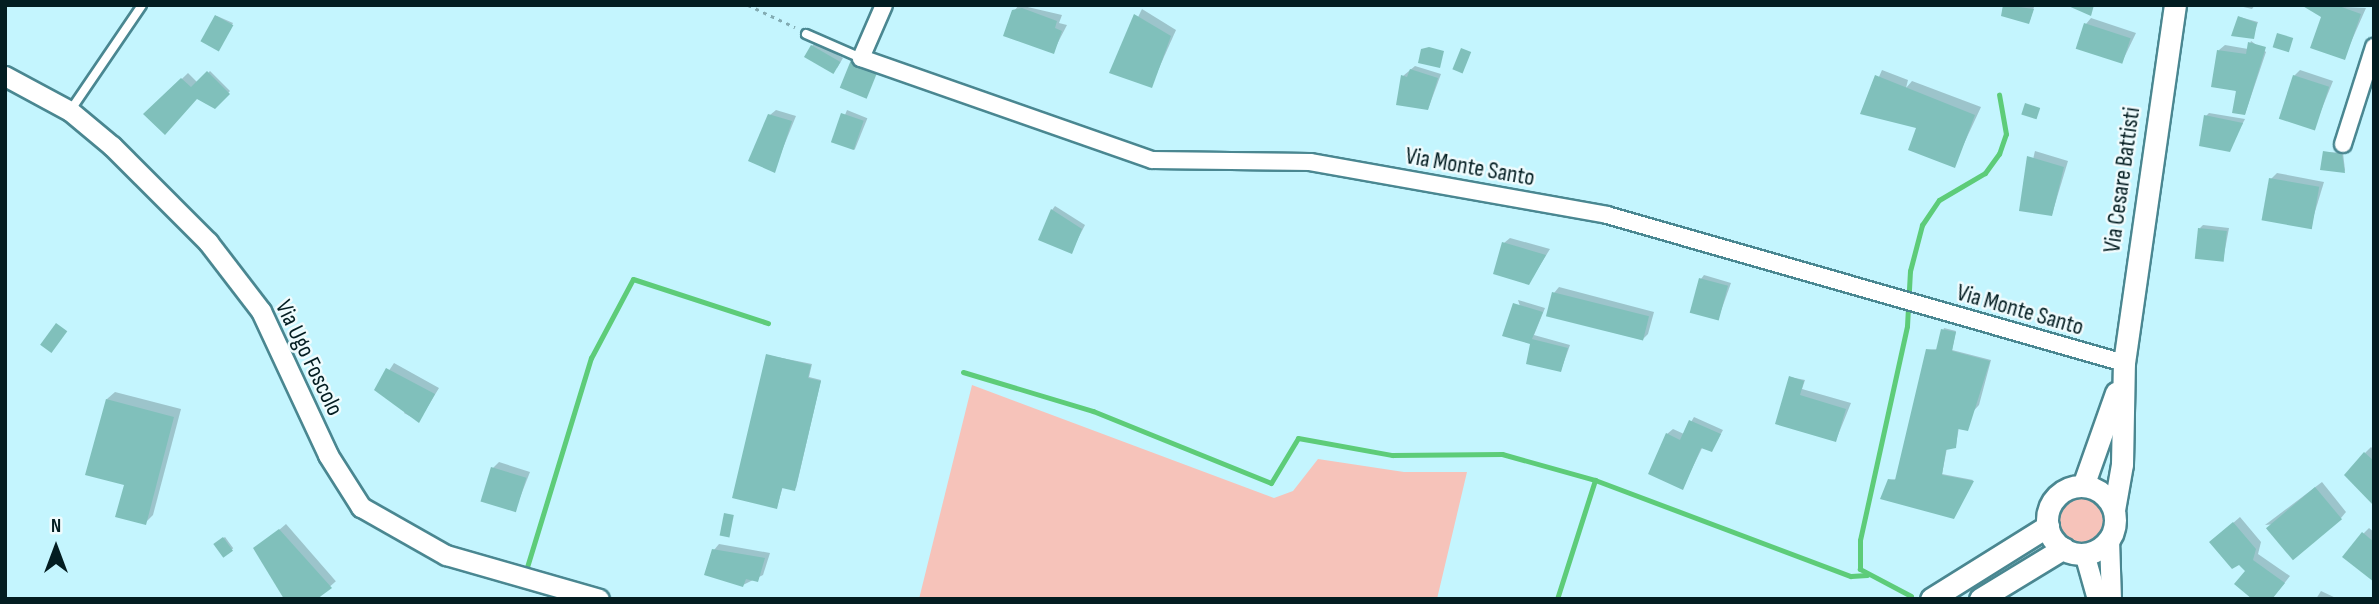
<!DOCTYPE html>
<style>
body{margin:0}
#map{position:relative;width:2379px;height:604px;overflow:hidden;background:#c4f5fe;font-family:"Sofia Sans Condensed",sans-serif}
div>[style]{position:absolute}
.green>*{inset:0;background:#f6c3ba}
.round{border-radius:50%}
.shadow>*{inset:0;background:#0003;transform-origin:0 0}
.stream>*{height:5px;margin:-2.5px;padding:0 2.5px;transform-origin:2.5px;border-radius:2.5px;background:#5dcc79}
.building>*{inset:0;background:#80c0bb;transform-origin:0 0}
.path>*{height:2.5px;margin-top:-1.25px;transform-origin:0;background:repeating-linear-gradient(90deg,#83acb3 0 3.5px,transparent 0 8.5px)}
.roads{filter:drop-shadow(2px 0 #4a8791) drop-shadow(-2px 0 #4a8791) drop-shadow(0 2px #4a8791) drop-shadow(0 -2px #4a8791)}
.service>*{height:8px;margin:-4px;padding:0 4px;transform-origin:4px;border-radius:4px;background:#fff}
.minor>*{height:16px;margin:-8px;padding:0 8px;transform-origin:8px;border-radius:8px;background:#fff}
.tertiary>*{height:19px;margin:-9.5px;padding:0 9.5px;transform-origin:9.5px;border-radius:9.5px;background:#fff}
.secondary>*{height:21px;margin:-10.5px;padding:0 10.5px;transform-origin:10.5px;border-radius:10.5px;background:#fff}
.secondary>.ring{margin:-10.5px;padding:0;box-sizing:content-box;background:none;border:21px solid #fff;border-radius:50%}
span{translate:-50% -50%;white-space:nowrap;text-align:center;line-height:1.15;-webkit-text-stroke:5px #effbfd;paint-order:stroke}
.street-label{font-size:24px;color:#031d21}
.frame{position:absolute;inset:0;border:7px solid #031d21;pointer-events:none}
.north{position:absolute;left:21px;top:513px;width:70px;height:70px;-webkit-text-stroke:5px #effbfd;paint-order:stroke;rotate:0deg;font-size:19px;font-weight:700;line-height:28px;text-align:center;color:#031d21}
.north::after{content:'';display:block;margin:auto;width:24px;height:32px;background:#031d21;clip-path:polygon(50% 0,100% 100%,50% 72%,0 100%)}
</style>
<div id="map">
<div class="green">
<i style="clip-path:polygon(972px 385px,1274px 498px,1293px 491px,1318px 459px,1404px 472px,1467px 472px,1437px 599px,919px 599px)"></i>
<i class="round" style="left:2055px;top:495px;width:50px;height:50px"></i>
</div>
<div class="shadow">
<i style="clip-path:polygon(1019px 5px,1062px 15px,1059px 23px,1067px 25px,1053px 52px,1014px 11px)"></i>
<i style="clip-path:polygon(2005px 5px,2034px 7px,2030px 20px,2003px 15px)"></i>
<i style="clip-path:polygon(2235px 5px,2255px 5px,2252px 9px)"></i>
<i style="clip-path:polygon(2303px 5px,2366px 8px,2344px 58px,2323px 16px)"></i>
<i style="clip-path:polygon(1142px 9px,1176px 30px,1151px 86px,1111px 72px)"></i>
<i style="clip-path:polygon(217px 16px,233px 23px,220px 47px)"></i>
<i style="clip-path:polygon(2240px 17px,2258px 22px,2253px 37px)"></i>
<i style="clip-path:polygon(2091px 18px,2136px 33px,2122px 62px,2086px 24px)"></i>
<i style="clip-path:polygon(2251px 41px,2266px 52px,2245px 114px,2219px 50px,2225px 45px,2248px 49px)"></i>
<i style="clip-path:polygon(816px 42px,843px 58px,837px 68px,812px 46px)"></i>
<i style="clip-path:polygon(1415px 66px,1441px 74px,1428px 109px,1403px 76px)"></i>
<i style="clip-path:polygon(1882px 70px,1908px 80px,1906px 88px,1912px 81px,1981px 107px,1954px 165px,1918px 127px,1863px 113px)"></i>
<i style="clip-path:polygon(2300px 70px,2333px 81px,2314px 128px,2294px 76px)"></i>
<i style="clip-path:polygon(210px 71px,230px 91px,215px 106px,199px 96px,146px 114px,188px 73px,198px 83px)"></i>
<i style="clip-path:polygon(776px 110px,796px 116px,774px 170px,770px 115px)"></i>
<i style="left:847px;top:110px;width:22px;height:34px;rotate:22deg"></i>
<i style="clip-path:polygon(2209px 113px,2245px 119px,2229px 150px,2206px 116px)"></i>
<i style="clip-path:polygon(2035px 151px,2068px 161px,2052px 214px,2021px 209px)"></i>
<i style="clip-path:polygon(2324px 152px,2343px 153px,2345px 170px,2344px 172px)"></i>
<i style="clip-path:polygon(2277px 173px,2324px 182px,2310px 228px,2271px 179px)"></i>
<i style="clip-path:polygon(1055px 206px,1085px 225px,1071px 252px,1052px 210px)"></i>
<i style="clip-path:polygon(2203px 225px,2229px 228px,2223px 260px,2200px 228px)"></i>
<i style="clip-path:polygon(1510px 238px,1550px 249px,1529px 283px,1504px 243px)"></i>
<i style="clip-path:polygon(1704px 275px,1731px 283px,1718px 319px,1701px 279px)"></i>
<i style="clip-path:polygon(1559px 287px,1654px 312px,1648px 334px,1642px 340px,1554px 293px)"></i>
<i style="clip-path:polygon(1518px 300px,1545px 308px,1534px 335px,1570px 345px,1561px 370px,1532px 342px)"></i>
<i style="clip-path:polygon(1944px 328px,1956px 331px,1952px 350px,1991px 360px,1979px 405px,1959px 427px,1956px 445px,1947px 448px,1942px 474px,1973px 480px,1955px 515px,1889px 480px,1897px 479px,1928px 350px,1938px 349px)"></i>
<i style="clip-path:polygon(767px 355px,812px 364px,809px 377px,821px 380px,796px 488px,783px 486px,777px 507px)"></i>
<i style="clip-path:polygon(394px 363px,439px 388px,419px 421px,404px 413px,408px 406px,377px 389px)"></i>
<i style="clip-path:polygon(1790px 377px,1805px 380px,1802px 389px,1851px 403px,1836px 440px,1777px 423px)"></i>
<i style="clip-path:polygon(115px 392px,181px 409px,153px 515px,145px 523px,126px 484px,107px 399px)"></i>
<i style="clip-path:polygon(1694px 417px,1723px 430px,1712px 450px,1703px 446px,1683px 487px,1667px 434px,1673px 429px,1684px 434px)"></i>
<i style="clip-path:polygon(2371px 447px,2374px 450px,2374px 501px,2365px 453px)"></i>
<i style="clip-path:polygon(499px 462px,530px 472px,515px 510px,493px 468px)"></i>
<i style="clip-path:polygon(2322px 482px,2346px 512px,2341px 518px,2265px 525px)"></i>
<i style="clip-path:polygon(2240px 517px,2261px 542px,2258px 554px,2290px 576px,2272px 599px,2217px 537px)"></i>
<i style="left:286px;top:524px;width:76px;height:31px;rotate:49deg"></i>
<i style="clip-path:polygon(2369px 528px,2374px 532px,2374px 580px,2363px 534px)"></i>
<i style="left:225px;top:537px;width:14px;height:12px;rotate:54deg"></i>
<i style="clip-path:polygon(719px 544px,770px 553px,763px 575px,743px 585px,714px 550px)"></i>
<i style="clip-path:polygon(2321px 591px,2338px 599px,2316px 599px)"></i>
</div>
<div class="stream">
<i style="left:963px;top:372px;width:136px;rotate:16.7deg"></i>
<i style="left:1093px;top:411px;width:192px;rotate:22deg"></i>
<i style="left:1271px;top:483px;width:52px;rotate:-59deg"></i>
<i style="left:1298px;top:438px;width:96px;rotate:10.3deg"></i>
<i style="left:1392px;top:455px;width:110px;rotate:-0.5deg"></i>
<i style="left:1502px;top:454px;width:97px;rotate:15.6deg"></i>
<i style="left:1595px;top:480px;width:273px;rotate:20.6deg"></i>
<i style="left:1851px;top:576px;width:16px;rotate:-4deg"></i>
<i style="left:527px;top:567px;width:219px;rotate:-73deg"></i>
<i style="left:591px;top:358px;width:89px;rotate:-62deg"></i>
<i style="left:633px;top:279px;width:142px;rotate:18.1deg"></i>
<i style="left:1911px;top:596px;width:58px;rotate:-152.1deg"></i>
<i style="left:1860px;top:569px;width:29px;rotate:-90deg"></i>
<i style="left:1860px;top:540px;width:219px;rotate:-77.6deg"></i>
<i style="left:1907px;top:326px;width:55px;rotate:-86.9deg"></i>
<i style="left:1910px;top:271px;width:48px;rotate:-75.4deg"></i>
<i style="left:1922px;top:225px;width:30px;rotate:-56deg"></i>
<i style="left:1939px;top:200px;width:53px;rotate:-30.4deg"></i>
<i style="left:1985px;top:173px;width:24px;rotate:-54deg"></i>
<i style="left:1999px;top:154px;width:21px;rotate:-71deg"></i>
<i style="left:2006px;top:134px;width:40px;rotate:-100deg"></i>
<i style="left:1557px;top:599px;width:125px;rotate:-72.3deg"></i>
</div>
<div class="building">
<i style="clip-path:polygon(2003px 5px,2034px 9px,2029px 24px,2001px 16px)"></i>
<i style="clip-path:polygon(2066px 5px,2094px 5px,2091px 16px)"></i>
<i style="clip-path:polygon(2301px 5px,2336px 5px,2361px 14px,2345px 60px,2310px 48px,2321px 17px)"></i>
<i style="clip-path:polygon(1022px 8px,1057px 21px,1055px 28px,1062px 31px,1054px 54px,1003px 36px,1012px 10px)"></i>
<i style="clip-path:polygon(1134px 14px,1171px 36px,1152px 88px,1109px 73px)"></i>
<i style="left:215px;top:15px;width:21px;height:30px;rotate:29deg"></i>
<i style="clip-path:polygon(2238px 16px,2257px 23px,2254px 39px,2231px 36px)"></i>
<i style="left:2084px;top:23px;width:49px;height:27px;rotate:18deg"></i>
<i style="left:2277px;top:33px;width:17px;height:15px;rotate:17deg"></i>
<i style="clip-path:polygon(2248px 42px,2266px 47px,2245px 115px,2232px 113px,2236px 91px,2211px 87px,2217px 50px,2246px 54px)"></i>
<i style="left:811px;top:45px;width:34px;height:14px;rotate:30deg"></i>
<i style="clip-path:polygon(1429px 47px,1444px 51px,1440px 68px,1418px 63px,1421px 49px)"></i>
<i style="left:1461px;top:48px;width:11px;height:23px;rotate:22deg"></i>
<i style="left:851px;top:60px;width:29px;height:30px;rotate:22deg"></i>
<i style="clip-path:polygon(1410px 69px,1438px 78px,1428px 110px,1396px 105px,1401px 75px,1407px 77px)"></i>
<i style="clip-path:polygon(207px 71px,230px 94px,215px 109px,197px 99px,165px 135px,143px 114px,181px 78px,191px 87px)"></i>
<i style="clip-path:polygon(1875px 75px,1975px 115px,1955px 168px,1908px 150px,1916px 128px,1860px 114px)"></i>
<i style="left:2293px;top:75px;width:38px;height:46px;rotate:18deg"></i>
<i style="left:2025px;top:103px;width:16px;height:12px;rotate:18deg"></i>
<i style="left:841px;top:113px;width:24px;height:31px;rotate:19deg"></i>
<i style="clip-path:polygon(768px 114px,792px 121px,775px 173px,748px 161px)"></i>
<i style="clip-path:polygon(2204px 115px,2243px 123px,2230px 152px,2199px 146px)"></i>
<i style="clip-path:polygon(2323px 151px,2342px 154px,2345px 173px,2320px 170px)"></i>
<i style="clip-path:polygon(2027px 156px,2064px 167px,2052px 216px,2019px 211px)"></i>
<i style="left:2269px;top:178px;width:51px;height:43px;rotate:10deg"></i>
<i style="clip-path:polygon(1051px 209px,1082px 229px,1072px 254px,1038px 240px)"></i>
<i style="left:2198px;top:228px;width:29px;height:31px;rotate:6deg"></i>
<i style="clip-path:polygon(1502px 242px,1546px 255px,1529px 285px,1493px 274px)"></i>
<i style="left:1699px;top:278px;width:30px;height:36px;rotate:15deg"></i>
<i style="left:1552px;top:292px;width:100px;height:25px;rotate:14deg"></i>
<i style="clip-path:polygon(1513px 303px,1543px 312px,1532px 339px,1568px 348px,1561px 372px,1526px 364px,1530px 344px,1502px 336px)"></i>
<i style="left:56px;top:323px;width:14px;height:27px;rotate:36deg"></i>
<i style="clip-path:polygon(1941px 329px,1956px 332px,1952px 351px,1990px 361px,1968px 431px,1958px 429px,1956px 448px,1946px 450px,1942px 475px,1974px 481px,1954px 519px,1880px 499px,1888px 479px,1895px 480px,1926px 349px,1936px 350px)"></i>
<i style="clip-path:polygon(766px 354px,811px 365px,808px 378px,821px 381px,795px 491px,782px 488px,777px 509px,732px 498px)"></i>
<i style="clip-path:polygon(386px 368px,435px 394px,419px 423px,374px 390px)"></i>
<i style="clip-path:polygon(1789px 376px,1804px 381px,1800px 395px,1846px 409px,1836px 442px,1775px 424px)"></i>
<i style="clip-path:polygon(106px 399px,174px 417px,146px 525px,115px 517px,124px 485px,85px 475px)"></i>
<i style="clip-path:polygon(1689px 420px,1721px 434px,1712px 452px,1701px 448px,1683px 490px,1648px 474px,1666px 433px,1680px 440px)"></i>
<i style="clip-path:polygon(2364px 452px,2374px 461px,2374px 506px,2344px 475px)"></i>
<i style="left:491px;top:467px;width:37px;height:36px;rotate:17deg"></i>
<i style="left:2315px;top:487px;width:42px;height:64px;rotate:50deg"></i>
<i style="left:724px;top:513px;width:10px;height:23px;rotate:11deg"></i>
<i style="clip-path:polygon(2233px 522px,2256px 549px,2253px 560px,2285px 583px,2272px 599px,2252px 599px,2234px 584px,2245px 571px,2239px 565px,2232px 569px,2209px 542px)"></i>
<i style="clip-path:polygon(279px 529px,332px 588px,317px 599px,284px 599px,253px 548px)"></i>
<i style="clip-path:polygon(2362px 532px,2374px 542px,2374px 582px,2342px 557px)"></i>
<i style="left:223px;top:537px;width:17px;height:12px;rotate:54deg"></i>
<i style="clip-path:polygon(712px 549px,765px 558px,758px 582px,746px 579px,743px 587px,704px 575px)"></i>
</div>
<div class="path">
<i style="left:748px;top:5px;width:52px;rotate:25.1deg"></i>
</div>
<div class="roads">
<div class="service">
<i style="left:806px;top:34px;width:60px;rotate:23.6deg"></i>
<i style="left:70px;top:111px;width:128px;rotate:-55.8deg"></i>
</div>
<div class="minor">
<i style="left:884px;top:5px;width:58px;rotate:113.5deg"></i>
<i style="left:861px;top:58px;width:308px;rotate:19.3deg"></i>
<i style="left:1152px;top:160px;width:158px;rotate:0.7deg"></i>
<i style="left:1310px;top:162px;width:302px;rotate:10.1deg"></i>
<i style="left:1607px;top:215px;width:538px;rotate:15.97deg"></i>
<i style="left:2343px;top:144px;width:102px;rotate:-72.3deg"></i>
</div>
<div class="tertiary">
<i style="left:5px;top:76px;width:74px;rotate:28.3deg"></i>
<i style="left:70px;top:111px;width:55px;rotate:39.8deg"></i>
<i style="left:112px;top:146px;width:136px;rotate:45deg"></i>
<i style="left:208px;top:242px;width:87px;rotate:52.5deg"></i>
<i style="left:261px;top:311px;width:159px;rotate:65deg"></i>
<i style="left:328px;top:455px;width:62px;rotate:57.6deg"></i>
<i style="left:361px;top:507px;width:98px;rotate:29.5deg"></i>
<i style="left:446px;top:555px;width:159px;rotate:16deg"></i>
<i style="left:2109px;top:539px;width:60px;rotate:88.1deg"></i>
<i style="left:2084px;top:553px;width:48px;rotate:74.2deg"></i>
</div>
<div class="secondary">
<i style="left:2083px;top:486px;width:99px;rotate:-70.5deg"></i>
<i class="ring" style="left:2047px;top:486px;width:47px;height:47px"></i>
<i style="left:2114px;top:510px;width:47px;rotate:-80.1deg"></i>
<i style="left:2122px;top:464px;width:101px;rotate:-88.9deg"></i>
<i style="left:2124px;top:363px;width:362px;rotate:-81.9deg"></i>
<i style="left:1931px;top:599px;width:138px;rotate:-32deg"></i>
<i style="left:1980px;top:599px;width:98px;rotate:-31.3deg"></i>
</div>
</div>
<div class="street-label">
<span style="left:1470px;top:167px;rotate:10deg">Via Monte Santo</span>
<span style="left:2122px;top:180px;rotate:-82deg">Via Cesare Battisti</span>
<span style="left:2020px;top:310px;rotate:16deg">Via Monte Santo</span>
<span style="left:309px;top:358px;rotate:64deg">Via Ugo Foscolo</span>
</div>
<div class="frame"></div>
<div class="north">N</div>
</div>
